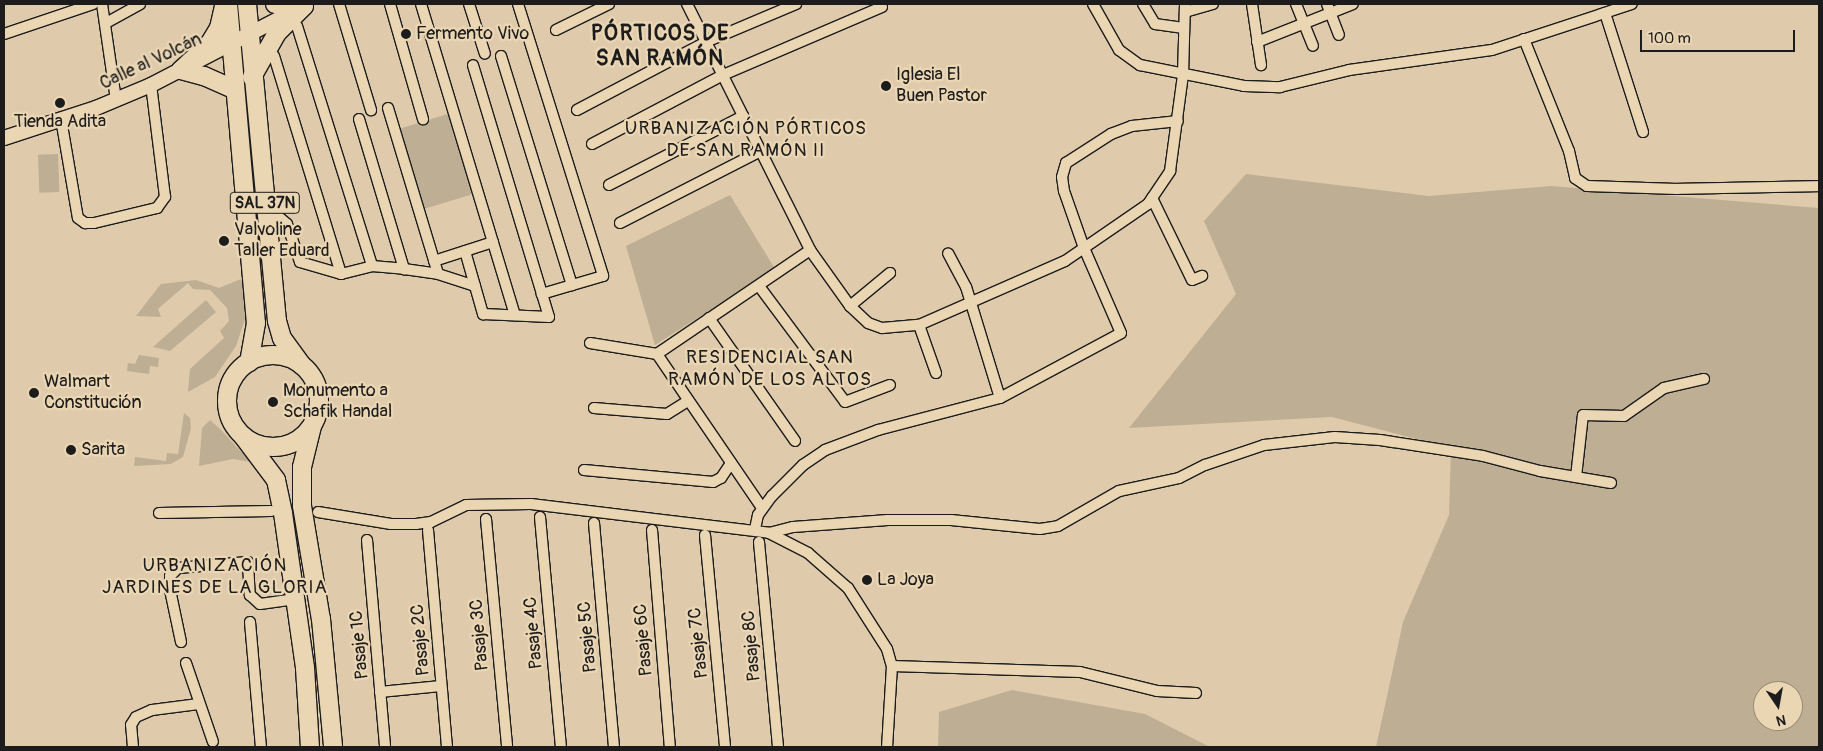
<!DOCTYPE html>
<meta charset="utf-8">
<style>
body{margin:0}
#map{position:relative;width:1823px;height:751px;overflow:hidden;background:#dfcbab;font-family:Pangolin,sans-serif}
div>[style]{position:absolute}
.green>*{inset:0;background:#beae93;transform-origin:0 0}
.roads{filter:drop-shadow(1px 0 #1c1c1c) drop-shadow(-1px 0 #1c1c1c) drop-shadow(0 1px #1c1c1c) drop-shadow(0 -1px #1c1c1c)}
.street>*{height:10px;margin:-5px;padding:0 5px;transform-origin:5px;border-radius:5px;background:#ebd6b4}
.secondary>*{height:14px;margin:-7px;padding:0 7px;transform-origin:7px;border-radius:7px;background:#ebd6b4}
.highway>*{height:18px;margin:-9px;padding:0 9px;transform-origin:9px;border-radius:9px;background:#ebd6b4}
.highway>.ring{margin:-9px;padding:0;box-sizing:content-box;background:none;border:18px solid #ebd6b4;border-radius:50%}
.dots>*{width:14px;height:14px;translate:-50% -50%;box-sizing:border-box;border:2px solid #ebd6b4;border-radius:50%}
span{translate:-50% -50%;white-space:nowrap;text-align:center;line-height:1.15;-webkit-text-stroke:4.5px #ebd6b4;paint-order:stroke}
.shield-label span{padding:1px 4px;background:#ebd6b4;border:1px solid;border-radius:4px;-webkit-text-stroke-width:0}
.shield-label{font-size:16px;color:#1c1c1c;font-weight:700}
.poi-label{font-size:18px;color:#1c1c1c}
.left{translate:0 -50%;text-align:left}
.street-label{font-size:18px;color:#1c1c1c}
.neighbourhood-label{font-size:19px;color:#1c1c1c;letter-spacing:1px}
.district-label{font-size:22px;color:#1c1c1c;font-weight:700;letter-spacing:1px}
.frame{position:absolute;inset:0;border:5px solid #1c1c1c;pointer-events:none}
.north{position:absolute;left:1753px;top:681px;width:50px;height:50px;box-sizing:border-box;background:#ebd6b4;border:1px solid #988c77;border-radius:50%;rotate:168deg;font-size:14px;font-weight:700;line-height:20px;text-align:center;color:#1c1c1c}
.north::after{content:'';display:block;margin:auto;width:18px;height:22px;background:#1c1c1c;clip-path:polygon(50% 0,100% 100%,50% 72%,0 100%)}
.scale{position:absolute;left:1640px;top:30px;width:155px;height:22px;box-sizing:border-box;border:2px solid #1c1c1c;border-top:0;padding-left:6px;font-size:15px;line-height:18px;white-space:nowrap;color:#1c1c1c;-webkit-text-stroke:4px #ebd6b4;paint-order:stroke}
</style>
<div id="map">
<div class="green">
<i style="left:451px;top:113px;width:84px;height:54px;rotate:73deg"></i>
<i style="left:58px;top:154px;width:38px;height:20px;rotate:88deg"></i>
<i style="clip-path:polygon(evenodd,1246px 174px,1429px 196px,1551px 186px,1819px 208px,1819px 747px,1376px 747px,1403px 622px,1449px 515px,1451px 448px,1332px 417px,1129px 428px,1236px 294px,1204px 221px,1246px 174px,1763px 691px,1793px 691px,1793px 721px,1763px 721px,1763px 691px)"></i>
<i style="clip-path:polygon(730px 195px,775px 269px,655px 345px,626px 246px)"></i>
<i style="clip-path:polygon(241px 279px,244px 284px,245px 319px,236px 346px,215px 377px,188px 392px,190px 369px,224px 338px,220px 331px,229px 321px,227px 308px,210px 290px,193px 289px,188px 283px,158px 309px,161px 317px,136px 316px,161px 284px,196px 280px,219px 288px)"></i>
<i style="clip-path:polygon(206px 300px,216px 312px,170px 351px,153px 347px)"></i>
<i style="clip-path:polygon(139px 355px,159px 358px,158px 367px,150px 366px,149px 374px,127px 371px,128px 363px,135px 364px)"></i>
<i style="clip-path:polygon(184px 413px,190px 418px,191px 428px,183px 457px,171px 464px,134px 466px,135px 457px,166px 461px,167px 453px,178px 454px)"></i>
<i style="clip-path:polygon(210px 420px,218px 427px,251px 462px,233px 459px,199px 466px,202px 428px)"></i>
<i style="clip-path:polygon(1012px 690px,1145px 714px,1210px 747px,938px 747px,939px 712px)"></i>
</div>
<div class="roads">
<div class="street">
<i style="left:102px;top:4px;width:97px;rotate:81.7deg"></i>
<i style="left:339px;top:4px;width:111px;rotate:73.2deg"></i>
<i style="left:390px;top:4px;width:120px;rotate:74deg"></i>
<i style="left:421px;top:4px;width:325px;rotate:73.2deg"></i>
<i style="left:469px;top:4px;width:52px;rotate:72.3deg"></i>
<i style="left:518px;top:4px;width:285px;rotate:72.6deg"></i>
<i style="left:603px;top:276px;width:64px;rotate:163.6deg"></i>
<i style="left:687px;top:4px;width:275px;rotate:63.4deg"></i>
<i style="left:810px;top:250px;width:69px;rotate:54.5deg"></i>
<i style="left:850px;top:306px;width:25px;rotate:43deg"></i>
<i style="left:868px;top:323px;width:15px;rotate:20deg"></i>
<i style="left:882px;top:328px;width:37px;rotate:-5deg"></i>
<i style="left:919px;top:325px;width:159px;rotate:-23.7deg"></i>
<i style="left:1065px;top:261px;width:101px;rotate:-34.5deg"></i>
<i style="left:1148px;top:204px;width:40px;rotate:-56deg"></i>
<i style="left:1170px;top:171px;width:97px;rotate:-82.3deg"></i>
<i style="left:1183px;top:75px;width:71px;rotate:-88.4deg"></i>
<i style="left:1093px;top:4px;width:53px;rotate:60.5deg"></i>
<i style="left:1119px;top:50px;width:26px;rotate:36deg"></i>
<i style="left:1140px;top:65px;width:106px;rotate:11.4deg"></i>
<i style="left:1244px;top:86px;width:36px;rotate:2deg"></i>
<i style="left:1280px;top:87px;width:71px;rotate:-13.8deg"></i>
<i style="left:1349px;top:70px;width:144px;rotate:-8deg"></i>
<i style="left:1492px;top:50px;width:147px;rotate:-18.2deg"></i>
<i style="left:1143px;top:4px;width:23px;rotate:59deg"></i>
<i style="left:1155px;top:24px;width:29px;rotate:8deg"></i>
<i style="left:1252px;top:4px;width:62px;rotate:81.6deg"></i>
<i style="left:1296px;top:4px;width:45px;rotate:68deg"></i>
<i style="left:1327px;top:4px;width:33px;rotate:69deg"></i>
<i style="left:1185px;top:12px;width:29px;rotate:-16deg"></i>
<i style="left:1605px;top:13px;width:125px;rotate:72.3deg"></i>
<i style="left:106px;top:23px;width:39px;rotate:-29deg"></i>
<i style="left:297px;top:26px;width:251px;rotate:72.6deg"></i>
<i style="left:556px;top:30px;width:59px;rotate:-26.1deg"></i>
<i style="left:4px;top:34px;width:94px;rotate:-18.6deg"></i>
<i style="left:1524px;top:39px;width:121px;rotate:68.1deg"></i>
<i style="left:1569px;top:151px;width:28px;rotate:77deg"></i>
<i style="left:1575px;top:178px;width:14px;rotate:34deg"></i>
<i style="left:1587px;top:186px;width:90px;rotate:1.9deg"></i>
<i style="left:1677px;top:189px;width:142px;rotate:-1.2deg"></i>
<i style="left:1257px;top:42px;width:103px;rotate:-21.6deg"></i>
<i style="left:274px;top:56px;width:228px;rotate:72.9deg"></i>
<i style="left:501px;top:56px;width:240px;rotate:72.8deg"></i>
<i style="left:388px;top:108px;width:173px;rotate:73.2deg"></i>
<i style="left:577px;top:110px;width:146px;rotate:-27.8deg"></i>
<i style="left:706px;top:42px;width:98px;rotate:-22.9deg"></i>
<i style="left:61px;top:119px;width:100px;rotate:80.3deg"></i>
<i style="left:78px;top:218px;width:9px;rotate:36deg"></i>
<i style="left:85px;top:223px;width:9px"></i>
<i style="left:94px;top:223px;width:65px;rotate:-13.4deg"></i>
<i style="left:157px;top:208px;width:14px;rotate:-54deg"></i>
<i style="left:165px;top:197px;width:113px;rotate:-97.1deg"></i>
<i style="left:359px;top:119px;width:157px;rotate:73.3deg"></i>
<i style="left:592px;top:144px;width:148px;rotate:-27.8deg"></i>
<i style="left:723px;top:75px;width:173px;rotate:-23.2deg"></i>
<i style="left:609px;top:185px;width:151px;rotate:-27.2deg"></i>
<i style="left:1152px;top:198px;width:91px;rotate:64deg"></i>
<i style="left:1192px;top:280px;width:11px;rotate:-22deg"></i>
<i style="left:267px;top:207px;width:26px;rotate:40deg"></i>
<i style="left:287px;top:224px;width:40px;rotate:71.1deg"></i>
<i style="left:300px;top:262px;width:43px;rotate:16.3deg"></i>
<i style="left:341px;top:274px;width:32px;rotate:-14deg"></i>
<i style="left:372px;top:266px;width:32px;rotate:5deg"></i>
<i style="left:404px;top:269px;width:34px;rotate:8deg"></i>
<i style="left:438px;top:274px;width:39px;rotate:18deg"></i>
<i style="left:620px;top:223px;width:158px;rotate:-27.1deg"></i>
<i style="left:465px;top:251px;width:66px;rotate:74.1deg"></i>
<i style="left:483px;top:314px;width:66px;rotate:2.6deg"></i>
<i style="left:549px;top:317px;width:263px;rotate:-106.8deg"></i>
<i style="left:434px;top:261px;width:62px;rotate:-17.9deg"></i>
<i style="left:759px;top:286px;width:144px;rotate:53.4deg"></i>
<i style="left:845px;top:402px;width:48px;rotate:-20.7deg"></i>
<i style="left:850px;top:306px;width:52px;rotate:-39.5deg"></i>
<i style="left:709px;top:318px;width:150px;rotate:55deg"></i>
<i style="left:919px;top:325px;width:51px;rotate:70.5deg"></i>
<i style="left:590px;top:343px;width:68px;rotate:9.3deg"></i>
<i style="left:657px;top:354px;width:185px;rotate:-34.2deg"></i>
<i style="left:657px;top:354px;width:186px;rotate:55.7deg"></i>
<i style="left:1000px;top:398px;width:137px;rotate:-28.2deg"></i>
<i style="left:1121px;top:333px;width:93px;rotate:-113.5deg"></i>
<i style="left:1084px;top:248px;width:60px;rotate:-109.3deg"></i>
<i style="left:1064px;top:191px;width:14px;rotate:-98deg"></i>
<i style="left:1062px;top:177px;width:15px;rotate:-74deg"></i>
<i style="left:1066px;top:163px;width:54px;rotate:-32.8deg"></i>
<i style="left:1111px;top:134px;width:22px;rotate:-21deg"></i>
<i style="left:1132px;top:126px;width:46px;rotate:-6.2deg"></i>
<i style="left:594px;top:408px;width:73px;rotate:4.7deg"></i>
<i style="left:667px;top:414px;width:25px;rotate:-32deg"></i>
<i style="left:584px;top:470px;width:130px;rotate:5.3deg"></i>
<i style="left:713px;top:482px;width:9px;rotate:-27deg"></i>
<i style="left:721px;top:478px;width:18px;rotate:-56deg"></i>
<i style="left:1576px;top:477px;width:62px;rotate:-83.6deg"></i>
<i style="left:1583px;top:415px;width:41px;rotate:1.4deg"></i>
<i style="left:1624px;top:416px;width:49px;rotate:-35deg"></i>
<i style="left:1664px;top:388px;width:41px;rotate:-12.7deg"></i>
<i style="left:318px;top:512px;width:74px;rotate:9.3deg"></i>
<i style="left:391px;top:524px;width:25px"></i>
<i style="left:416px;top:524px;width:15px;rotate:-8deg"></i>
<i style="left:431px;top:522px;width:39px;rotate:-26deg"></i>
<i style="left:466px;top:505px;width:65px;rotate:-0.9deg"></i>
<i style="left:531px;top:504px;width:240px;rotate:6.9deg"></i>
<i style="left:769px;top:533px;width:44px;rotate:27.1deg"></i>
<i style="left:808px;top:553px;width:53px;rotate:41.2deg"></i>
<i style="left:848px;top:588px;width:72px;rotate:57.4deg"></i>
<i style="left:887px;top:649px;width:18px;rotate:74deg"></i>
<i style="left:892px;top:666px;width:81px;rotate:93.5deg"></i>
<i style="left:159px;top:513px;width:112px;rotate:-1deg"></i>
<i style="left:540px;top:517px;width:231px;rotate:84.8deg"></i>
<i style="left:486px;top:519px;width:229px;rotate:84.7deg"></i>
<i style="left:594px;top:523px;width:225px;rotate:84.9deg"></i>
<i style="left:755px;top:529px;width:14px;rotate:-78deg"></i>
<i style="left:758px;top:515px;width:24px;rotate:-54deg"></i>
<i style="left:772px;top:496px;width:44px;rotate:-45deg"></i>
<i style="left:803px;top:465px;width:27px;rotate:-34deg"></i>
<i style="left:825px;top:450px;width:57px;rotate:-20.7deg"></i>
<i style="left:878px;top:430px;width:126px;rotate:-14.7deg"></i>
<i style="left:1000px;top:398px;width:116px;rotate:-107deg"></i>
<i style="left:966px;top:287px;width:38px;rotate:-118deg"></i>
<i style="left:428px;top:530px;width:218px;rotate:85deg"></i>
<i style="left:652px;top:530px;width:218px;rotate:85.3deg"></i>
<i style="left:769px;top:533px;width:25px;rotate:-14deg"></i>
<i style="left:793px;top:527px;width:95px;rotate:-4.2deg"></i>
<i style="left:888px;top:520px;width:63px"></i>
<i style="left:951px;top:520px;width:89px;rotate:5.8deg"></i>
<i style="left:1040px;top:529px;width:18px;rotate:-9deg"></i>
<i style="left:1058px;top:526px;width:70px;rotate:-29.8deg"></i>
<i style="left:1119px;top:491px;width:61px;rotate:-12.2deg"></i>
<i style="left:1179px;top:478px;width:29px;rotate:-27deg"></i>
<i style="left:1205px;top:465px;width:62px;rotate:-18.7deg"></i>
<i style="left:1264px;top:445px;width:71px;rotate:-6.4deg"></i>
<i style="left:1335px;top:437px;width:45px;rotate:3.8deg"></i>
<i style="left:1380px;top:440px;width:104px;rotate:8.8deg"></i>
<i style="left:1483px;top:456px;width:59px;rotate:14.7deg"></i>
<i style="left:1540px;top:471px;width:72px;rotate:9.6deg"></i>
<i style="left:705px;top:535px;width:213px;rotate:84.6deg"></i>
<i style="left:367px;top:540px;width:208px;rotate:85deg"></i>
<i style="left:759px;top:542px;width:206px;rotate:84.7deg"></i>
<i style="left:250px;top:622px;width:125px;rotate:85deg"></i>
<i style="left:181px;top:642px;width:53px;rotate:-101.9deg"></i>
<i style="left:170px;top:590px;width:14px;rotate:-90deg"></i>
<i style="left:170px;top:576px;width:11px;rotate:-45deg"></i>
<i style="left:178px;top:568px;width:70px;rotate:-4.9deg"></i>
<i style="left:248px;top:562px;width:33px;rotate:87deg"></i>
<i style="left:250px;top:595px;width:13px;rotate:42deg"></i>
<i style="left:260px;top:604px;width:36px;rotate:-8deg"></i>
<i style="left:186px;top:663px;width:83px;rotate:71.1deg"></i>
<i style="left:892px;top:666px;width:188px;rotate:1.8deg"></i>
<i style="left:1080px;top:672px;width:79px;rotate:13.9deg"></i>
<i style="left:1157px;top:691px;width:39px;rotate:3deg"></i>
<i style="left:380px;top:692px;width:61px;rotate:-5.6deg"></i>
<i style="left:133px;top:747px;width:22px;rotate:-95deg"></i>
<i style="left:131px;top:725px;width:9px;rotate:-58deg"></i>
<i style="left:136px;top:717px;width:17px;rotate:-24deg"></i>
<i style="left:152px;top:710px;width:47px;rotate:-7.3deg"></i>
</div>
<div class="secondary">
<i style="left:4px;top:138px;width:97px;rotate:-18.1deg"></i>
<i style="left:96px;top:108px;width:60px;rotate:-22.7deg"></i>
<i style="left:151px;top:85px;width:161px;rotate:-27.4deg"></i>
</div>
<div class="highway">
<i style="left:228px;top:4px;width:320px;rotate:85deg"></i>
<i style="left:256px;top:323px;width:40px;rotate:100deg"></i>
<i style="left:247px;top:4px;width:318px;rotate:84.6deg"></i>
<i style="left:277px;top:321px;width:18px;rotate:74deg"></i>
<i style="left:282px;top:338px;width:32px;rotate:54deg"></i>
<i style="left:275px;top:4px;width:29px;rotate:4deg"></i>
<i style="left:181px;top:70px;width:40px;rotate:-43deg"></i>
<i style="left:210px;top:43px;width:17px;rotate:-59deg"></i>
<i style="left:219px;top:28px;width:22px;rotate:-77deg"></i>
<i style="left:181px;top:70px;width:24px;rotate:15deg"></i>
<i style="left:204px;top:76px;width:34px;rotate:24deg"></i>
<i style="left:252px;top:77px;width:51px;rotate:-60.4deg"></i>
<i style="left:277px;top:33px;width:38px;rotate:-45deg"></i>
<i class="ring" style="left:227px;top:355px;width:74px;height:74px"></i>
<i style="left:312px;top:426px;width:42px;rotate:103.7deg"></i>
<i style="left:302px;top:467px;width:39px;rotate:90deg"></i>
<i style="left:302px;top:506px;width:115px;rotate:80.5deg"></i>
<i style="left:321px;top:619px;width:129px;rotate:84.6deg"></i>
<i style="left:243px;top:436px;width:55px;rotate:53.1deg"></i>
<i style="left:276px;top:480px;width:34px;rotate:78deg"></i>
<i style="left:283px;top:513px;width:157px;rotate:81.9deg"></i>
<i style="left:305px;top:668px;width:79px;rotate:86.4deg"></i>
</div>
</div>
<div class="dots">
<i style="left:406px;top:34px;background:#1c1c1c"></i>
<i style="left:886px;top:86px;background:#1c1c1c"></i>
<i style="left:60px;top:103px;background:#1c1c1c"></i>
<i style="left:224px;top:241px;background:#1c1c1c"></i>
<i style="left:34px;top:393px;background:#1c1c1c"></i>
<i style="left:273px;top:402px;background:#1c1c1c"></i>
<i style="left:71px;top:450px;background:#1c1c1c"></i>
<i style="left:867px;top:580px;background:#1c1c1c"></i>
</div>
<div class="shield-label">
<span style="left:265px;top:203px">SAL 37N</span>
</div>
<div class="poi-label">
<span class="left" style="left:416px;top:34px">Fermento Vivo</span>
<span class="left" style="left:896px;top:86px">Iglesia El<br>Buen Pastor</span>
<span style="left:60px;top:122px">Tienda Adita</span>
<span class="left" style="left:234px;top:241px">Valvoline<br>Taller Eduard</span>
<span class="left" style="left:44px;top:393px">Walmart<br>Constitución</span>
<span class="left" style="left:283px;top:402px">Monumento a<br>Schafik Handal</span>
<span class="left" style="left:81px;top:450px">Sarita</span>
<span class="left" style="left:877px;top:580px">La Joya</span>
</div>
<div class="street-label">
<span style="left:151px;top:62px;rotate:-25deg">Calle al Volcán</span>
<span style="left:534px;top:633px;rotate:-95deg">Pasaje 4C</span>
<span style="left:480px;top:635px;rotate:-95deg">Pasaje 3C</span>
<span style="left:588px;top:637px;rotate:-95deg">Pasaje 5C</span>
<span style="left:421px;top:640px;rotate:-95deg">Pasaje 2C</span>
<span style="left:644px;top:640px;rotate:-95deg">Pasaje 6C</span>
<span style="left:699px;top:643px;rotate:-96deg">Pasaje 7C</span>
<span style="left:360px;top:645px;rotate:-95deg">Pasaje 1C</span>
<span style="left:752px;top:646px;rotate:-95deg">Pasaje 8C</span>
</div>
<div class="neighbourhood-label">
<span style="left:746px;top:140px">URBANIZACIÓN PÓRTICOS<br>DE SAN RAMÓN II</span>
<span style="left:770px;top:369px">RESIDENCIAL SAN<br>RAMÓN DE LOS ALTOS</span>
<span style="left:215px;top:577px">URBANIZACIÓN<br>JARDINES DE LA GLORIA</span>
</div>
<div class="district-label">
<span style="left:660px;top:46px">PÓRTICOS DE<br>SAN RAMÓN</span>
</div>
<div class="frame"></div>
<div class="north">N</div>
<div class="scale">100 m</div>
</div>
